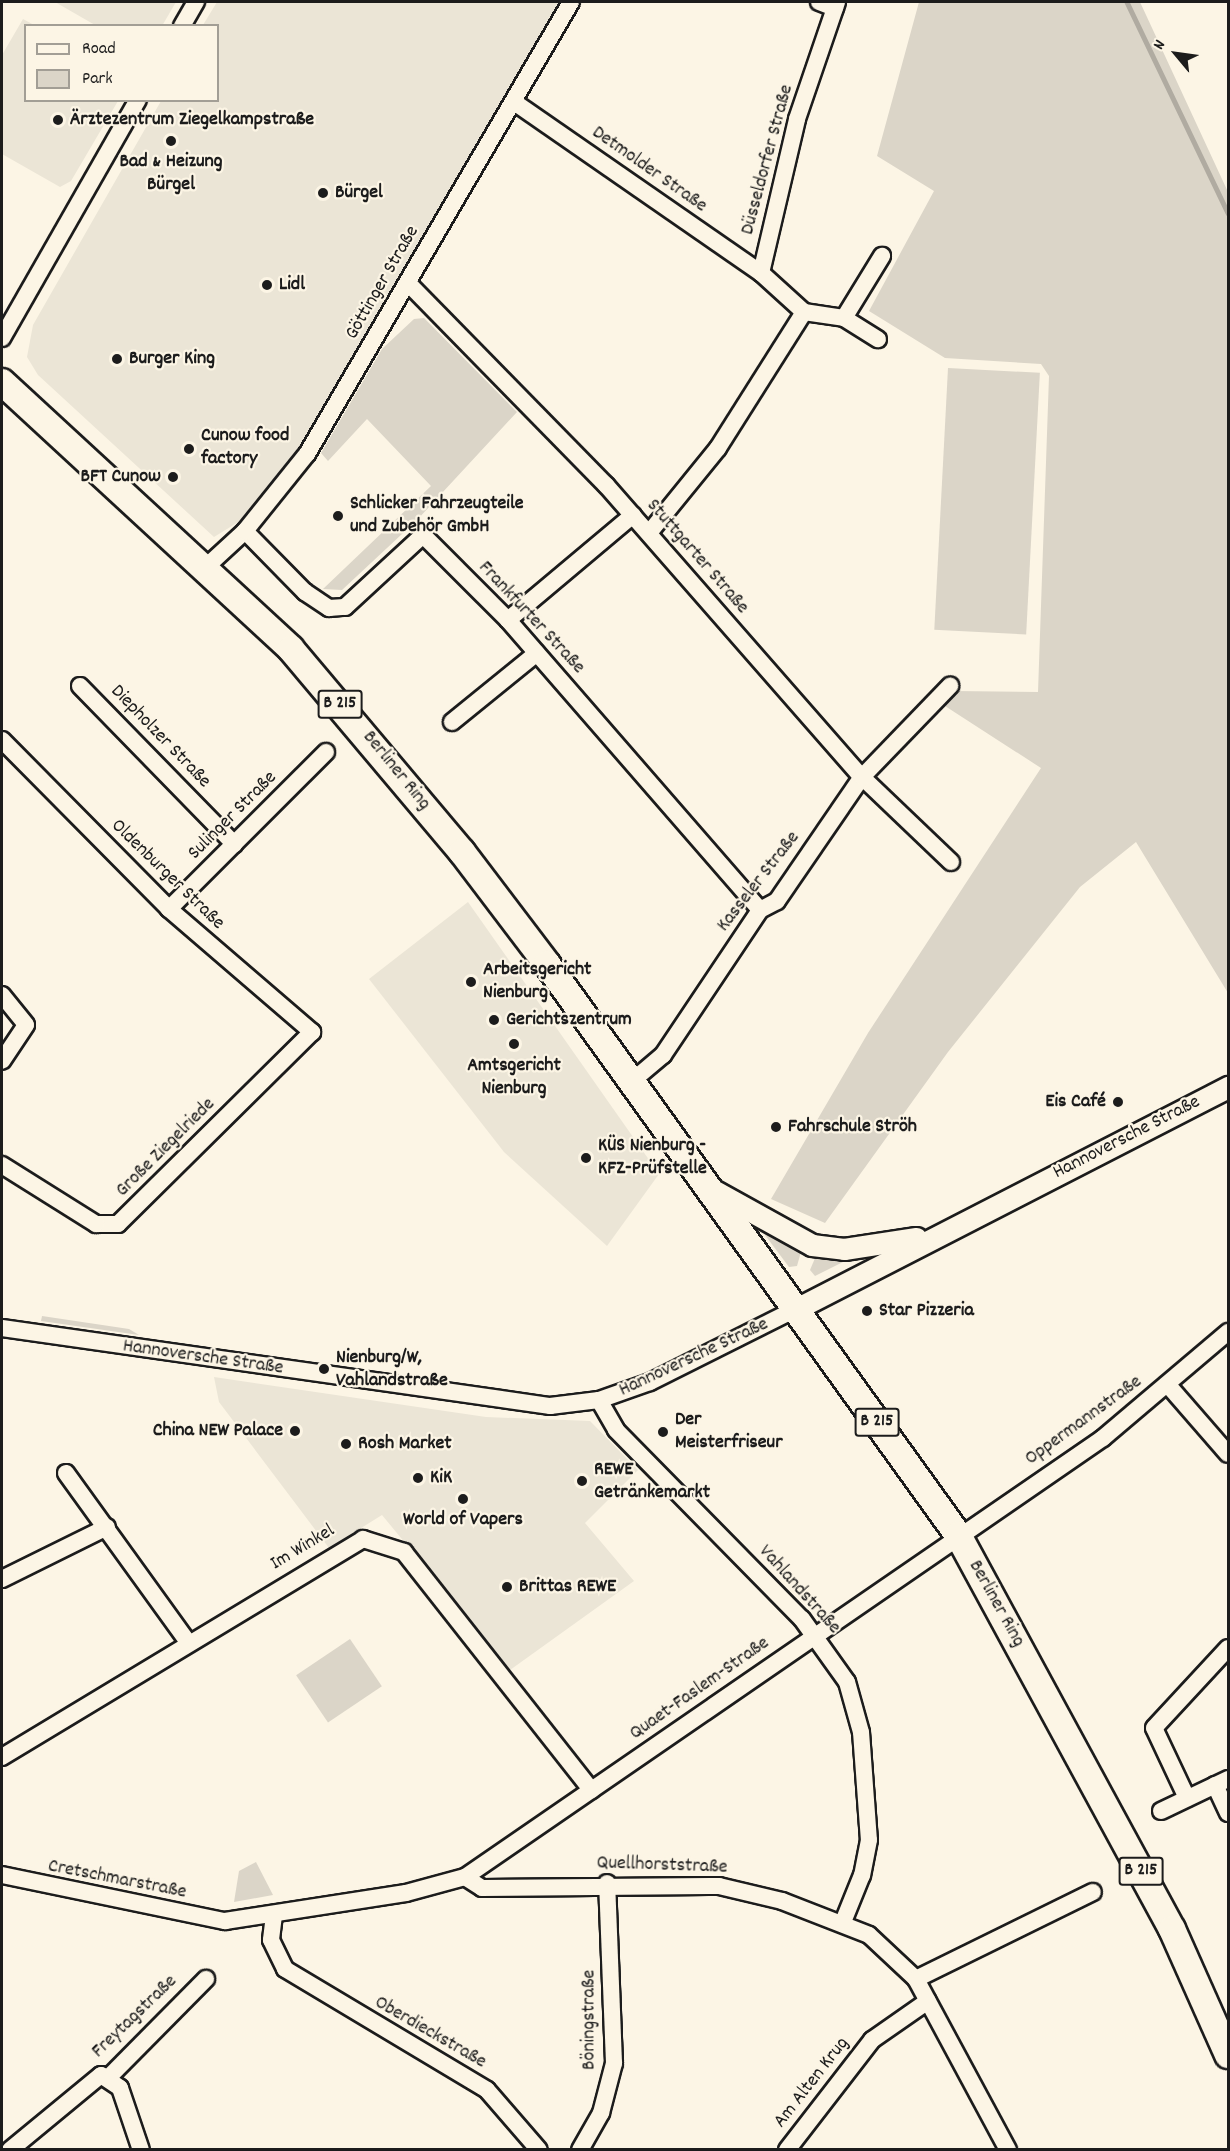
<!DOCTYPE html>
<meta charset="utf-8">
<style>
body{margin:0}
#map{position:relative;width:1230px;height:2151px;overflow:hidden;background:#fcf5e5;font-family:Dekko,sans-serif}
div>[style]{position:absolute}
.built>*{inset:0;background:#ebe5d6}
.green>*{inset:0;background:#dbd5c8;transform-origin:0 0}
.stream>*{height:4.5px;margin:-2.25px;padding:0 2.25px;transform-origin:2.25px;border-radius:2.25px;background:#b0aba1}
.roads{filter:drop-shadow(2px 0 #1c1c1c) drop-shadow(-2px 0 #1c1c1c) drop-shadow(0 2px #1c1c1c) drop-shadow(0 -2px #1c1c1c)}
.minor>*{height:16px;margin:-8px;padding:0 8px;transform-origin:8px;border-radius:8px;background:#fcf5e5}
.tertiary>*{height:21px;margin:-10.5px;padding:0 10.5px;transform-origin:10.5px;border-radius:10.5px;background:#fcf5e5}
.primary>*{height:26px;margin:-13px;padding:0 13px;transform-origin:13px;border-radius:13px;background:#fcf5e5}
.dots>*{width:16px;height:16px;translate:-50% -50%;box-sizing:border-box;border:3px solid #fcf5e5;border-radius:50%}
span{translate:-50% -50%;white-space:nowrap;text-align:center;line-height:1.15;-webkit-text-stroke:4.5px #fcf5e5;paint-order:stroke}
.shield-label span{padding:2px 4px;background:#fcf5e5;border:2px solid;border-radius:4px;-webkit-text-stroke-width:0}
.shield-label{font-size:18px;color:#1c1c1c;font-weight:700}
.poi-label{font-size:20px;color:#1c1c1c;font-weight:700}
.left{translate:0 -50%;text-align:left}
.right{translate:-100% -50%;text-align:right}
.street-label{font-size:20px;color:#1c1c1c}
.frame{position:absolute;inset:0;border:3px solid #1c1c1c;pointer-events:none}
.legend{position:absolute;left:24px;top:24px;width:195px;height:78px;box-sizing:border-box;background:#fcf5e5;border:2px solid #a29e95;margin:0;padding:8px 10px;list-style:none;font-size:18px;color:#1c1c1c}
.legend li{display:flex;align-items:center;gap:12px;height:30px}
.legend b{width:30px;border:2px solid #a29e95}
.north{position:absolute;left:1146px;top:24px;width:60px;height:60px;-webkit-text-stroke:4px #fcf5e5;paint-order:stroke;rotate:299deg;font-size:16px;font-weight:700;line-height:24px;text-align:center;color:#1c1c1c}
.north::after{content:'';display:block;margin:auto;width:21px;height:27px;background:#1c1c1c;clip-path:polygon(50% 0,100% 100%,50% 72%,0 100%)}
</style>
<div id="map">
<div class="built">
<i style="clip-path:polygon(55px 2px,176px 2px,162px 26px,95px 25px)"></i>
<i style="clip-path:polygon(217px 2px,559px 2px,293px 458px,240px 521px,214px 537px,38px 375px,27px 357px,33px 325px,161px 101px,218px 100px,218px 26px,203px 25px)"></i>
<i style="clip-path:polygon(23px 19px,34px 25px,26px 26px,26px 100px,118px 101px,71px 181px,60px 187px,2px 154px,2px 55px)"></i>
<i style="clip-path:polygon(468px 902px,659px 1174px,607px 1246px,504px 1152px,369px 979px)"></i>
<i style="clip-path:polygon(214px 1377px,486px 1417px,590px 1421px,638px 1470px,585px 1523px,634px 1581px,510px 1670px,382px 1515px,329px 1548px,219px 1402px)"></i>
</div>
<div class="green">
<i style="clip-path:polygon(919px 2px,1140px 2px,1228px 192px,1228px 993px,1136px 842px,1080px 887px,948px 1052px,825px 1223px,771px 1199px,868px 1033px,1041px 768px,945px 706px,954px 691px,1038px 692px,1049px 376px,1041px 364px,945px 358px,869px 311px,934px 191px,877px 156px)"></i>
<i style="clip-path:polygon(424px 318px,517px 412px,417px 520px,342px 590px,323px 589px,431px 486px,367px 419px,328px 461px,321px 453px,382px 349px,414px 319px)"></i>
<i style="left:948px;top:368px;width:92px;height:262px;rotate:3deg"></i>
<i style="clip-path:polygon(759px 1227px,802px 1248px,797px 1266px,789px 1267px)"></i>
<i style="clip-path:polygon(818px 1251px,857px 1255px,815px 1276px,810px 1270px)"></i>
<i style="clip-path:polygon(42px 1316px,129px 1329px,139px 1335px,41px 1321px)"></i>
<i style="left:350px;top:1639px;width:57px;height:65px;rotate:56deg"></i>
<i style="clip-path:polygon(256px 1862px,273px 1895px,234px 1902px,239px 1871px)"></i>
</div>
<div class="stream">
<i style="left:1127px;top:2px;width:234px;rotate:64.4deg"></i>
</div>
<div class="roads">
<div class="minor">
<i style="left:819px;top:2px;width:17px;rotate:21deg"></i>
<i style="left:182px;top:26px;width:28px;rotate:-60deg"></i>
<i style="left:514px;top:102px;width:300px;rotate:34.7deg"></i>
<i style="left:761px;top:273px;width:58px;rotate:42.2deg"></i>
<i style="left:804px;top:312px;width:40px;rotate:8.5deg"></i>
<i style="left:844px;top:318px;width:73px;rotate:-58.5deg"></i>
<i style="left:761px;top:273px;width:158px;rotate:-76.8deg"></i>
<i style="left:797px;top:119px;width:124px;rotate:-71.1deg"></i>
<i style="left:408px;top:283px;width:283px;rotate:45.6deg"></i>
<i style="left:606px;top:485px;width:388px;rotate:48.8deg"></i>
<i style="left:862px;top:777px;width:123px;rotate:43.7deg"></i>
<i style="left:844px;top:318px;width:40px;rotate:32deg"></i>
<i style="left:2px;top:338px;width:274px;rotate:-60.3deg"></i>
<i style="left:245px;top:531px;width:86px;rotate:45.5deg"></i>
<i style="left:305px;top:592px;width:29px;rotate:34deg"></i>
<i style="left:329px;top:608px;width:16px;rotate:-4deg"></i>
<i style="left:345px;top:607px;width:106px;rotate:-42.7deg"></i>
<i style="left:423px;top:535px;width:120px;rotate:45deg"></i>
<i style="left:508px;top:620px;width:384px;rotate:49deg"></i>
<i style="left:649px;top:533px;width:109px;rotate:-50.9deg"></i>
<i style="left:718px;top:448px;width:161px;rotate:-57.7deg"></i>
<i style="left:206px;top:567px;width:53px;rotate:-42.7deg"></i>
<i style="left:245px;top:531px;width:99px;rotate:-51.2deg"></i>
<i style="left:307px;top:454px;width:523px;rotate:-59.71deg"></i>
<i style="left:508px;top:620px;width:163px;rotate:-40deg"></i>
<i style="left:80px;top:686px;width:221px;rotate:45.7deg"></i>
<i style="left:452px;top:722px;width:109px;rotate:-39.1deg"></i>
<i style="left:2px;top:740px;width:238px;rotate:45.3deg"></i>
<i style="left:169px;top:909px;width:189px;rotate:40.7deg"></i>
<i style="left:312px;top:1032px;width:273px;rotate:135.3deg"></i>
<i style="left:118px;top:1224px;width:22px;rotate:180deg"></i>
<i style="left:96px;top:1224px;width:111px;rotate:-147.9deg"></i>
<i style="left:169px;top:909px;width:222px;rotate:-45deg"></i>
<i style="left:2px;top:995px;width:38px;rotate:51deg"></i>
<i style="left:26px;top:1025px;width:43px;rotate:123.7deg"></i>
<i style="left:631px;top:1082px;width:42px;rotate:-40.2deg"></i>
<i style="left:663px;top:1055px;width:174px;rotate:-56.2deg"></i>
<i style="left:760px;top:910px;width:19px;rotate:-28deg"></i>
<i style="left:777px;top:901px;width:150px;rotate:-55.6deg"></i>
<i style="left:862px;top:777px;width:127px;rotate:-46deg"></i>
<i style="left:2px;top:1328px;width:554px;rotate:8.1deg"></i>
<i style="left:550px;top:1406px;width:49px;rotate:-7deg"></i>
<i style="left:599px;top:1400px;width:54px;rotate:-19.4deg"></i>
<i style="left:650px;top:1382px;width:163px;rotate:-26.6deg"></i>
<i style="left:1168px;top:1385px;width:91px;rotate:49deg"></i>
<i style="left:599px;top:1400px;width:34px;rotate:60deg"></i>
<i style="left:616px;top:1430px;width:265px;rotate:45.5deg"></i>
<i style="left:802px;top:1619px;width:77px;rotate:54.5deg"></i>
<i style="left:847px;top:1682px;width:52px;rotate:74.4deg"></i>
<i style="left:861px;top:1732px;width:108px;rotate:85.8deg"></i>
<i style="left:869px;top:1840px;width:36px;rotate:101deg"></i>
<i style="left:862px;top:1875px;width:51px;rotate:112deg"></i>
<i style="left:66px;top:1473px;width:207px;rotate:54.2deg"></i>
<i style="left:2px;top:1579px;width:117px;rotate:-26.3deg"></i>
<i style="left:2px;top:1757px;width:422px;rotate:-31.1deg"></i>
<i style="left:363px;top:1539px;width:43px;rotate:17.6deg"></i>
<i style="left:404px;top:1552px;width:303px;rotate:51.8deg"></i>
<i style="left:1215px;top:1785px;width:31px;rotate:65deg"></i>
<i style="left:1187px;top:1798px;width:77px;rotate:-115.2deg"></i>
<i style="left:1154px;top:1728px;width:109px;rotate:-47.2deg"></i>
<i style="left:1161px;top:1811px;width:74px;rotate:-25.5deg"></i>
<i style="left:2px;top:1875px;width:228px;rotate:11.7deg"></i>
<i style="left:225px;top:1921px;width:183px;rotate:-8.8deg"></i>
<i style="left:406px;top:1893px;width:61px;rotate:-15.2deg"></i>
<i style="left:465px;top:1877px;width:774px;rotate:-34.53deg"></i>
<i style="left:1103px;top:1438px;width:164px;rotate:-40.3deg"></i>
<i style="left:465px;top:1877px;width:20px;rotate:33deg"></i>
<i style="left:482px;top:1888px;width:237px;rotate:-0.5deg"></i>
<i style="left:719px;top:1886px;width:65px;rotate:13.4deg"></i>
<i style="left:782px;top:1901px;width:93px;rotate:21.3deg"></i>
<i style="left:869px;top:1935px;width:64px;rotate:43.1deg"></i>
<i style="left:916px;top:1979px;width:194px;rotate:61.7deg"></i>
<i style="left:274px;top:1915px;width:25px;rotate:97deg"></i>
<i style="left:271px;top:1940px;width:32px;rotate:64deg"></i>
<i style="left:285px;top:1969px;width:235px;rotate:30.9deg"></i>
<i style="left:487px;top:2090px;width:79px;rotate:49.1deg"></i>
<i style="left:916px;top:1979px;width:197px;rotate:-26.2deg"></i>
<i style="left:109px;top:2077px;width:138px;rotate:-45.3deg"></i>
<i style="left:10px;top:2150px;width:118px;rotate:-39.5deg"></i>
<i style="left:101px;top:2075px;width:23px;rotate:34deg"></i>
<i style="left:120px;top:2088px;width:65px;rotate:71.3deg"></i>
<i style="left:580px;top:2150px;width:43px;rotate:-60.4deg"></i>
<i style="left:601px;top:2113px;width:52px;rotate:-75.4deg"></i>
<i style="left:614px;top:2063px;width:180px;rotate:-92.2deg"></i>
<i style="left:787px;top:2150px;width:139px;rotate:-52.3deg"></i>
<i style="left:872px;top:2040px;width:68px;rotate:-34.9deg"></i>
</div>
<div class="tertiary">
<i style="left:711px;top:1189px;width:115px;rotate:29deg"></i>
<i style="left:812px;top:1245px;width:32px;rotate:7deg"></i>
<i style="left:844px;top:1249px;width:73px;rotate:-8.7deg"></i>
<i style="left:796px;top:1309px;width:486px;rotate:-27.2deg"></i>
</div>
<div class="primary">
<i style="left:2px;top:382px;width:393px;rotate:42.7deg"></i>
<i style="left:291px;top:649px;width:265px;rotate:49.9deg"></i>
<i style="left:462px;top:852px;width:141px;rotate:52.8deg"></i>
<i style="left:547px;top:964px;width:704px;rotate:54.25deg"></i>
<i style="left:958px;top:1535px;width:448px;rotate:61.5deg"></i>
<i style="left:1172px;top:1929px;width:138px;rotate:66deg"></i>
</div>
</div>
<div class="dots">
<i style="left:58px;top:120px;background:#1c1c1c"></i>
<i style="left:171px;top:141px;background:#1c1c1c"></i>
<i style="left:323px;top:193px;background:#1c1c1c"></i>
<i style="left:267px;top:285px;background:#1c1c1c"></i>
<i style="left:117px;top:359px;background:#1c1c1c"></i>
<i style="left:189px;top:449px;background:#1c1c1c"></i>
<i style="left:173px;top:477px;background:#1c1c1c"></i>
<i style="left:338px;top:516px;background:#1c1c1c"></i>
<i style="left:471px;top:982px;background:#1c1c1c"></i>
<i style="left:494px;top:1020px;background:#1c1c1c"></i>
<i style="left:514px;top:1044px;background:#1c1c1c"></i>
<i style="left:1118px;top:1102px;background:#1c1c1c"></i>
<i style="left:776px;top:1127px;background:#1c1c1c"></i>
<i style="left:586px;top:1158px;background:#1c1c1c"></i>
<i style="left:867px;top:1311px;background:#1c1c1c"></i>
<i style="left:324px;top:1369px;background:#1c1c1c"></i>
<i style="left:295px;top:1431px;background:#1c1c1c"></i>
<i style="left:663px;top:1432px;background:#1c1c1c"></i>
<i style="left:346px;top:1444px;background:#1c1c1c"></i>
<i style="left:418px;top:1478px;background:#1c1c1c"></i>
<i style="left:582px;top:1481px;background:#1c1c1c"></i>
<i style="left:463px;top:1499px;background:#1c1c1c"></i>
<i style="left:507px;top:1587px;background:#1c1c1c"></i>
</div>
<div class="shield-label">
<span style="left:340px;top:704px">B 215</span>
<span style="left:877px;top:1422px">B 215</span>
<span style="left:1141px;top:1871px">B 215</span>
</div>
<div class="poi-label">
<span class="left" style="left:70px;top:120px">Ärztezentrum Ziegelkampstraße</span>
<span style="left:171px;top:174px">Bad &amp; Heizung<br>Bürgel</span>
<span class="left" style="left:335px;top:193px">Bürgel</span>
<span class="left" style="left:279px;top:285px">Lidl</span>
<span class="left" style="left:129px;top:359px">Burger King</span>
<span class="left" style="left:201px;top:448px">Cunow food<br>factory</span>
<span class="right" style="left:161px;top:477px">BFT Cunow</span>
<span class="left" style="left:350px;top:516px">Schlicker Fahrzeugteile<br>und Zubehör GmbH</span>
<span class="left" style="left:483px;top:982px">Arbeitsgericht<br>Nienburg</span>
<span class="left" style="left:506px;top:1020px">Gerichtszentrum</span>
<span style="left:514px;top:1078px">Amtsgericht<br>Nienburg</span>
<span class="right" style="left:1106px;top:1102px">Eis Café</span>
<span class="left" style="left:788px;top:1127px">Fahrschule Ströh</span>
<span class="left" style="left:598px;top:1158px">KÜS Nienburg -<br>KFZ-Prüfstelle</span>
<span class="left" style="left:879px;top:1311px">Star Pizzeria</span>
<span class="left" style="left:336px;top:1370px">Nienburg/W,<br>Vahlandstraße</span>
<span class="left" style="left:675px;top:1432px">Der<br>Meisterfriseur</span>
<span class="right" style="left:283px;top:1431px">China NEW Palace</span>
<span class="left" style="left:358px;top:1444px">Rosh Market</span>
<span class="left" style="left:594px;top:1482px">REWE<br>Getränkemarkt</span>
<span class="left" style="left:430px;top:1478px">KiK</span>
<span style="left:463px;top:1520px">World of Vapers</span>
<span class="left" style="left:519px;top:1587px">Brittas REWE</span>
</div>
<div class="street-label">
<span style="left:768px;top:160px;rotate:-75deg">Düsseldorfer Straße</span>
<span style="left:649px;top:170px;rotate:35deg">Detmolder Straße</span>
<span style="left:383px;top:283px;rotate:-60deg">Göttinger Straße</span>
<span style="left:697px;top:557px;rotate:49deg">Stuttgarter Straße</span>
<span style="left:531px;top:618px;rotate:47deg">Frankfurter Straße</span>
<span style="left:160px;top:737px;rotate:46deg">Diepholzer Straße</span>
<span style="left:396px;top:771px;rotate:51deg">Berliner Ring</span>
<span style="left:233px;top:816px;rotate:-45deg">Sulinger Straße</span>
<span style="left:167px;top:875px;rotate:44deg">Oldenburger Straße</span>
<span style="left:759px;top:882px;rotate:-52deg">Kasseler Straße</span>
<span style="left:1127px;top:1138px;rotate:-27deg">Hannoversche Straße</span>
<span style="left:166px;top:1148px;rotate:-45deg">Große Ziegelriede</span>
<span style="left:203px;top:1358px;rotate:8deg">Hannoversche Straße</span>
<span style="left:694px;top:1358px;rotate:-25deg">Hannoversche Straße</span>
<span style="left:1084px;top:1421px;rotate:-36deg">Oppermannstraße</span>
<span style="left:303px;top:1548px;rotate:-31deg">Im Winkel</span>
<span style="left:799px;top:1590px;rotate:48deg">Vahlandstraße</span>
<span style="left:996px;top:1604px;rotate:61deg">Berliner Ring</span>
<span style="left:700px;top:1689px;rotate:-35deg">Quaet-Faslem-Straße</span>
<span style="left:662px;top:1866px;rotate:2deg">Quellhorststraße</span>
<span style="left:117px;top:1880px;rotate:11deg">Cretschmarstraße</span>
<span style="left:135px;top:2017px;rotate:-44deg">Freytagstraße</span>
<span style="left:590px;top:2020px;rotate:-90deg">Böningstraße</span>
<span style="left:430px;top:2033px;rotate:30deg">Oberdieckstraße</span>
<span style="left:812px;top:2083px;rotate:-52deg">Am Alten Krug</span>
</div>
<div class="frame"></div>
<ul class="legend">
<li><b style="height:8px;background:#fcf5e5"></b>Road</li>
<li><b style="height:16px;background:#dbd5c8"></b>Park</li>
</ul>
<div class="north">N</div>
</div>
